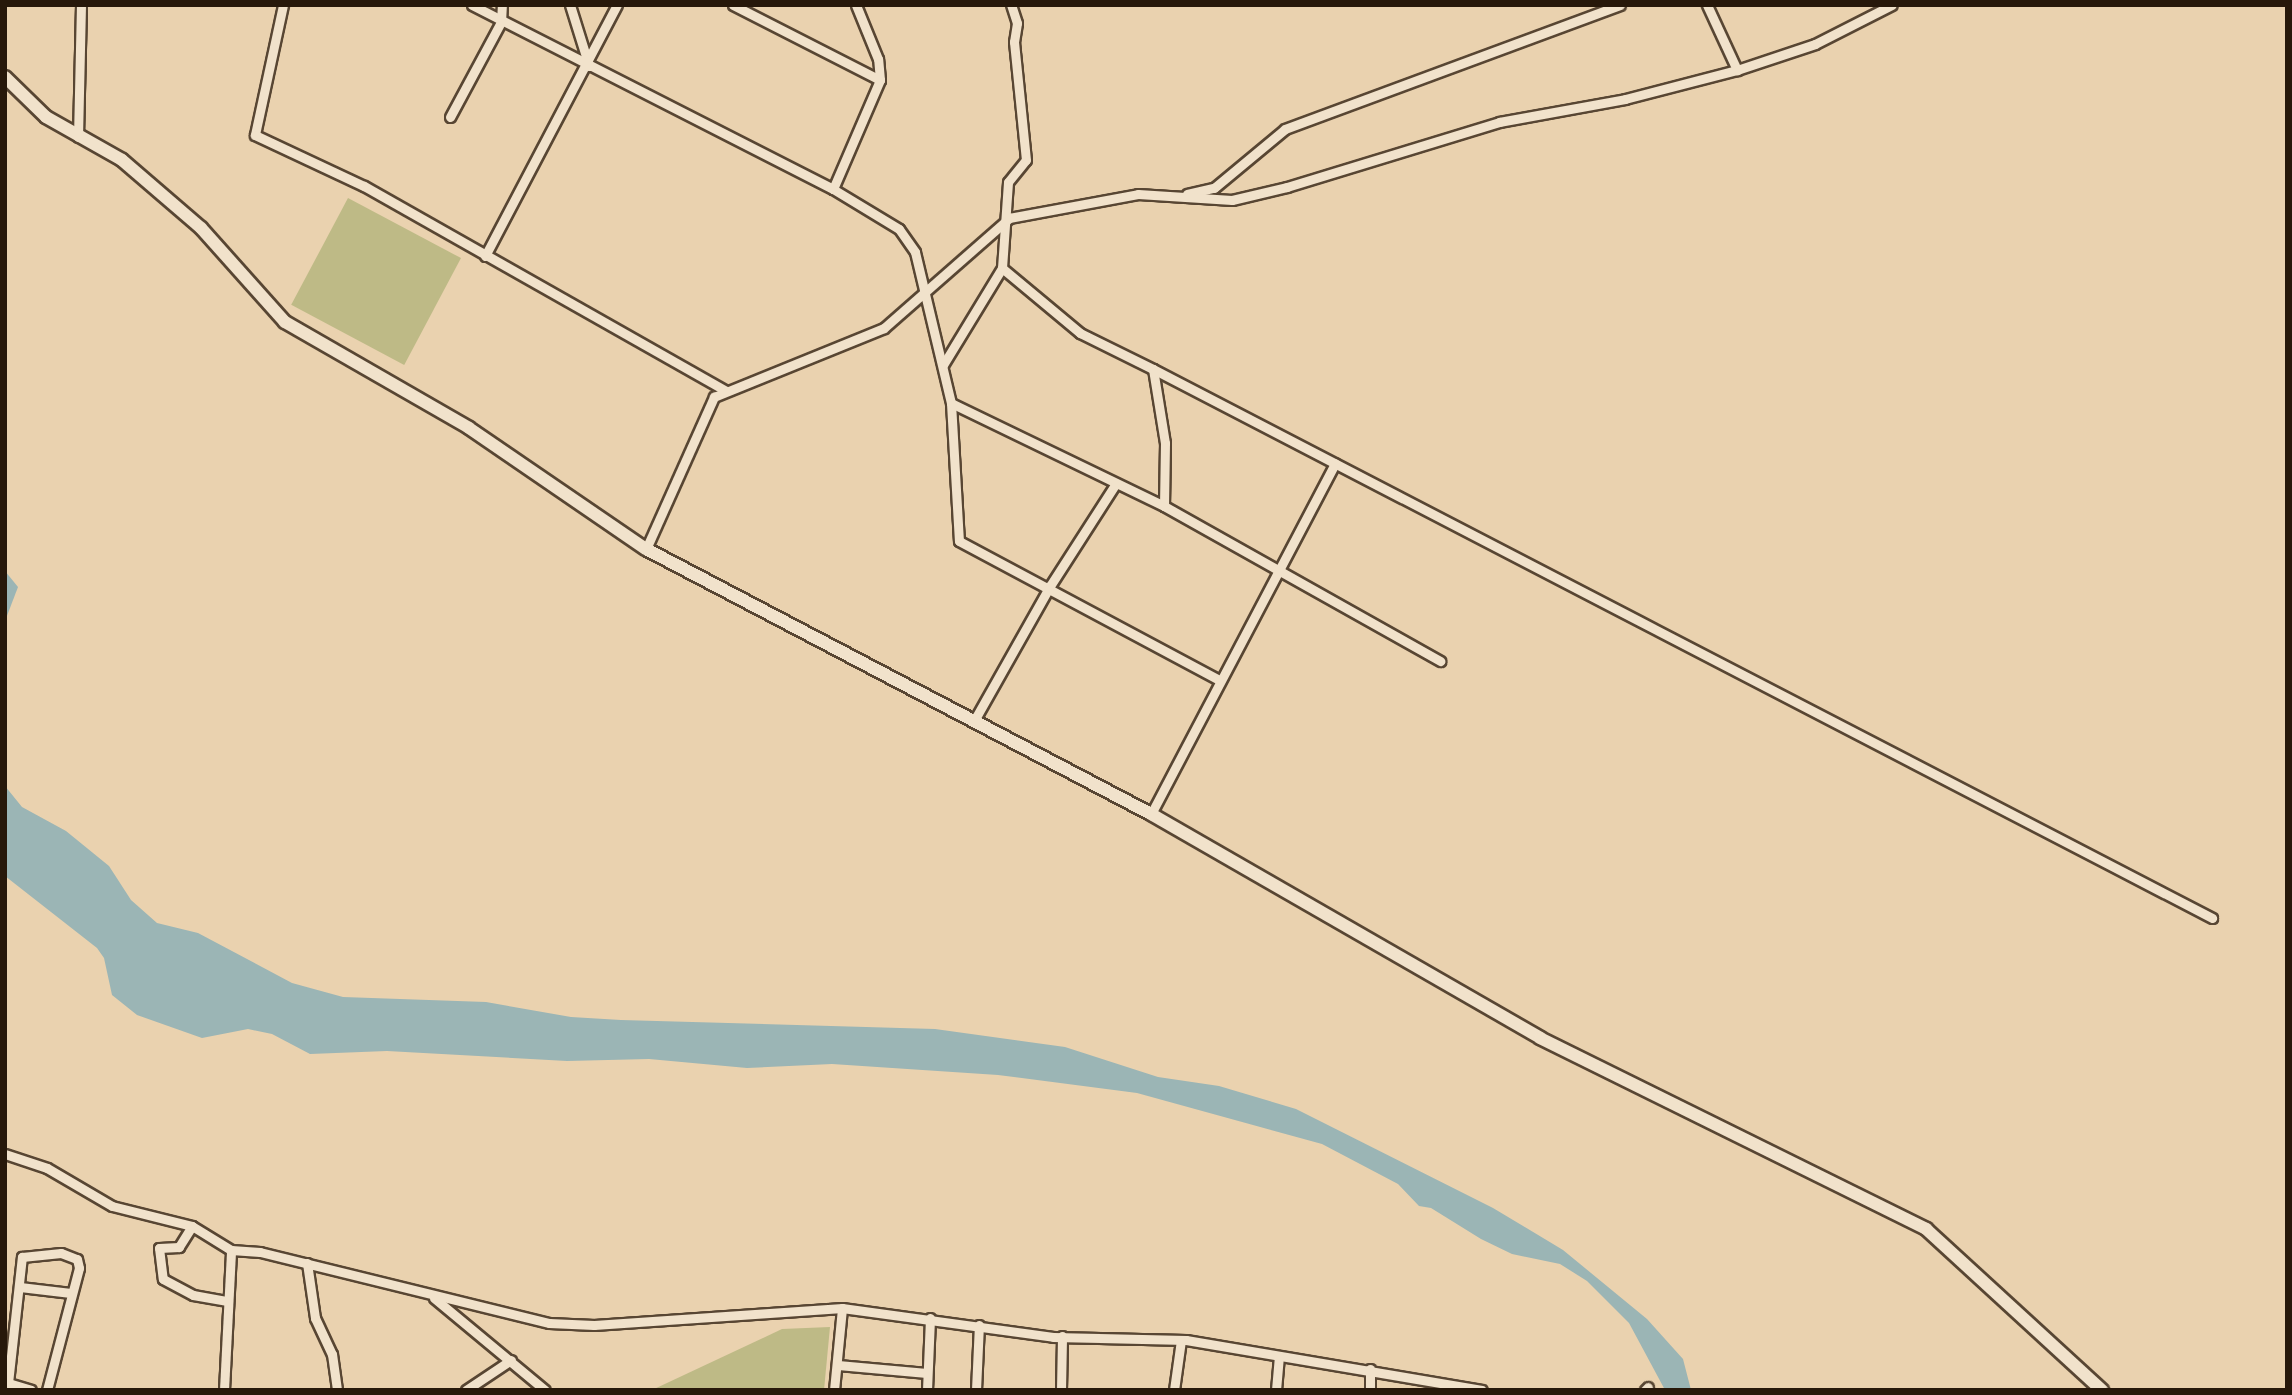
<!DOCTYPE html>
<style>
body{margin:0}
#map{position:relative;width:2292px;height:1395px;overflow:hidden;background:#ead2af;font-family:"Libre Bodoni",serif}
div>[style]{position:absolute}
.green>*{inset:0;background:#beba86;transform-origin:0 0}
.water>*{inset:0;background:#9bb5b5}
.roads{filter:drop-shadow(2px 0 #584633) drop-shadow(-2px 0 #584633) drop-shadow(0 2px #584633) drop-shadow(0 -2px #584633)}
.street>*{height:9px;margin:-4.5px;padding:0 4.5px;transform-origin:4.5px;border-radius:4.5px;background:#f1e2cb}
.secondary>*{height:12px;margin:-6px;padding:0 6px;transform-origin:6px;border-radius:6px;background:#f1e2cb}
span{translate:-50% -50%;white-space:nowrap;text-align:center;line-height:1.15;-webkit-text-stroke:6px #f1e2cb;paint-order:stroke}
.frame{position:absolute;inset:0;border:7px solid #27180a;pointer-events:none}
</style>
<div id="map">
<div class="green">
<i style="left:348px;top:198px;width:128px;height:121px;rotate:28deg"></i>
<i style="clip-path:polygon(830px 1327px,824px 1390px,652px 1390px,782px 1329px)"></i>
</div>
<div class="water">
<i style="clip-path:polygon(5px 571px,18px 587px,5px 621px)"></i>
<i style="clip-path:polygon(5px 786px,22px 807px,66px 831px,109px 866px,131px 900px,157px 923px,198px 933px,292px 983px,343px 997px,486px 1002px,571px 1017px,621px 1020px,935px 1029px,1065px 1047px,1158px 1077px,1219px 1086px,1296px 1109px,1493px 1208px,1563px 1250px,1647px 1319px,1683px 1359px,1691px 1390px,1665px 1390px,1629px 1323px,1587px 1281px,1560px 1264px,1512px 1254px,1481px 1239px,1431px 1208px,1419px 1206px,1398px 1184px,1322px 1144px,1137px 1093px,998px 1075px,832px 1064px,747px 1068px,649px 1059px,567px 1061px,387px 1051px,310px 1054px,272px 1034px,248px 1029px,202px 1038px,137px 1015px,112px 995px,104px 958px,97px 948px,5px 876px)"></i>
</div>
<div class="roads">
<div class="street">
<i style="left:283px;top:5px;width:133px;rotate:102.2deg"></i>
<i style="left:255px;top:135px;width:120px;rotate:25.1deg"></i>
<i style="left:364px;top:186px;width:415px;rotate:29.5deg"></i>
<i style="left:472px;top:5px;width:405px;rotate:27deg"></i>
<i style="left:833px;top:189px;width:77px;rotate:31.2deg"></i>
<i style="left:899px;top:229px;width:28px;rotate:55deg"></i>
<i style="left:915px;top:252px;width:155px;rotate:76.6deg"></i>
<i style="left:951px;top:403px;width:138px;rotate:86.7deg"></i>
<i style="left:959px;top:541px;width:295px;rotate:28.1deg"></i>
<i style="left:570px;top:5px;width:64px;rotate:72.7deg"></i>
<i style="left:733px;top:5px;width:165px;rotate:27deg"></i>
<i style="left:1707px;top:5px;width:72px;rotate:65.2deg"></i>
<i style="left:450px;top:117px;width:108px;rotate:-61.8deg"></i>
<i style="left:501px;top:22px;width:17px;rotate:-87deg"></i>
<i style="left:78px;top:137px;width:132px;rotate:-88.7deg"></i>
<i style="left:833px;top:189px;width:119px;rotate:-66.7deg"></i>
<i style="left:880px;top:80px;width:21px;rotate:-95deg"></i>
<i style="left:878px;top:59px;width:58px;rotate:-112.2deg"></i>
<i style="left:1187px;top:194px;width:28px;rotate:-13deg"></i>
<i style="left:1214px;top:188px;width:92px;rotate:-39.7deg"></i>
<i style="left:1285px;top:129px;width:357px;rotate:-20.3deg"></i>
<i style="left:485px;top:256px;width:284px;rotate:-62.3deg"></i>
<i style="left:1002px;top:268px;width:102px;rotate:39.8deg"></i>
<i style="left:1080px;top:333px;width:81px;rotate:26.3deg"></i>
<i style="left:1153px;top:369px;width:75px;rotate:80.8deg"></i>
<i style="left:1165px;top:443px;width:63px;rotate:90.9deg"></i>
<i style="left:943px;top:365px;width:114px;rotate:-58.7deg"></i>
<i style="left:1002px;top:268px;width:86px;rotate:-86deg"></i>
<i style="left:1008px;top:182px;width:28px;rotate:-51deg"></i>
<i style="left:1026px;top:160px;width:119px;rotate:-95.8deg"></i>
<i style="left:1014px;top:42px;width:19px;rotate:-81deg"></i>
<i style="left:1017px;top:23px;width:19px;rotate:-108deg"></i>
<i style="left:1153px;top:369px;width:1193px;rotate:27.4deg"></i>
<i style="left:951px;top:403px;width:237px;rotate:25.8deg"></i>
<i style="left:1164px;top:506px;width:317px;rotate:29.3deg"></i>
<i style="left:646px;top:549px;width:167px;rotate:-65.9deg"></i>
<i style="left:714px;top:397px;width:183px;rotate:-22.1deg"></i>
<i style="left:884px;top:328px;width:167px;rotate:-41.3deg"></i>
<i style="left:1009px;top:218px;width:131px;rotate:-10.5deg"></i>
<i style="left:1138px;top:194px;width:94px;rotate:3.7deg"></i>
<i style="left:1232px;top:200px;width:57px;rotate:-13.3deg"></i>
<i style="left:1287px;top:187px;width:222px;rotate:-17deg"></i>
<i style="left:1499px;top:122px;width:128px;rotate:-10.3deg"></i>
<i style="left:1625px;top:99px;width:116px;rotate:-14.5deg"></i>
<i style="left:1737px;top:70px;width:82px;rotate:-18.4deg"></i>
<i style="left:1815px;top:44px;width:86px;rotate:-26.9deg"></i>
<i style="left:975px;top:719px;width:153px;rotate:-60.6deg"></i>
<i style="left:1050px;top:586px;width:122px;rotate:-57.3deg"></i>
<i style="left:1151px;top:814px;width:396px;rotate:-62.3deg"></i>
<i style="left:5px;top:1154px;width:44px;rotate:18.4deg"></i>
<i style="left:47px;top:1168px;width:75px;rotate:30.3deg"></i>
<i style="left:112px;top:1206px;width:82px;rotate:14deg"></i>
<i style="left:192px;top:1226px;width:46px;rotate:31.6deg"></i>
<i style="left:231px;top:1250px;width:29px;rotate:4deg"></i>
<i style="left:260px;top:1252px;width:298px;rotate:13.8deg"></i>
<i style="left:549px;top:1323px;width:45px;rotate:2.5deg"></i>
<i style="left:594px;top:1325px;width:249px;rotate:-3.9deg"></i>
<i style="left:842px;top:1308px;width:213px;rotate:7.8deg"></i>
<i style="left:1053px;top:1337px;width:133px;rotate:1.3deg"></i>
<i style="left:1186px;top:1340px;width:300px;rotate:9.6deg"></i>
<i style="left:192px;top:1226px;width:25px;rotate:122deg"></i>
<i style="left:179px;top:1247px;width:20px;rotate:177deg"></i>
<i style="left:159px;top:1248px;width:31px;rotate:83deg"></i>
<i style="left:163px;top:1279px;width:34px;rotate:28deg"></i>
<i style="left:193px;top:1295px;width:35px;rotate:10deg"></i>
<i style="left:307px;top:1263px;width:56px;rotate:81.7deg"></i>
<i style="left:315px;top:1318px;width:40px;rotate:65deg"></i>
<i style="left:332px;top:1354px;width:36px;rotate:82deg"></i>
<i style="left:20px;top:1287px;width:51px;rotate:6.7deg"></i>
<i style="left:434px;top:1298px;width:144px;rotate:39.7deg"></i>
<i style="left:838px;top:1365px;width:89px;rotate:5.1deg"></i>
<i style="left:1370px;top:1369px;width:21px;rotate:90deg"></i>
<i style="left:5px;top:1382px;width:27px;rotate:17deg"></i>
<i style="left:8px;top:1383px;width:127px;rotate:-83.7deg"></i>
<i style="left:22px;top:1257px;width:39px;rotate:-6deg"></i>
<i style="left:61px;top:1253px;width:17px;rotate:21deg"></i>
<i style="left:77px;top:1259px;width:9px;rotate:77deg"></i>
<i style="left:79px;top:1268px;width:126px;rotate:104.7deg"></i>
<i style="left:224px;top:1390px;width:140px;rotate:-87.1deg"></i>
<i style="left:466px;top:1390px;width:54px;rotate:-33.7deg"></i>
<i style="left:834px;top:1390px;width:82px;rotate:-84.4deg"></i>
<i style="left:927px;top:1390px;width:72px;rotate:-87.6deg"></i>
<i style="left:976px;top:1390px;width:65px;rotate:-87.4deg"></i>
<i style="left:1061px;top:1390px;width:54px;rotate:-88.9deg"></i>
<i style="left:1174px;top:1390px;width:50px;rotate:-82deg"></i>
<i style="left:1276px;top:1390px;width:33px;rotate:-85deg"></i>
<i style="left:1645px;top:1390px;width:4px;rotate:-45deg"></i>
</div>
<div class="secondary">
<i style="left:5px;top:77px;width:57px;rotate:44.3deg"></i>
<i style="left:46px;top:117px;width:87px;rotate:29.5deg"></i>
<i style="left:122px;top:160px;width:104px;rotate:40.7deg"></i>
<i style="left:201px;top:228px;width:126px;rotate:48.2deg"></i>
<i style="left:285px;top:322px;width:212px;rotate:29.9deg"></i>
<i style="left:469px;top:428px;width:214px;rotate:34.4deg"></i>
<i style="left:646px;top:549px;width:570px;rotate:27.69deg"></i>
<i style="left:1151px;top:814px;width:449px;rotate:29.9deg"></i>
<i style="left:1540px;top:1038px;width:431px;rotate:26.3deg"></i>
<i style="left:1926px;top:1229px;width:239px;rotate:42.5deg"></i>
</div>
</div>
<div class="frame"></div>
</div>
